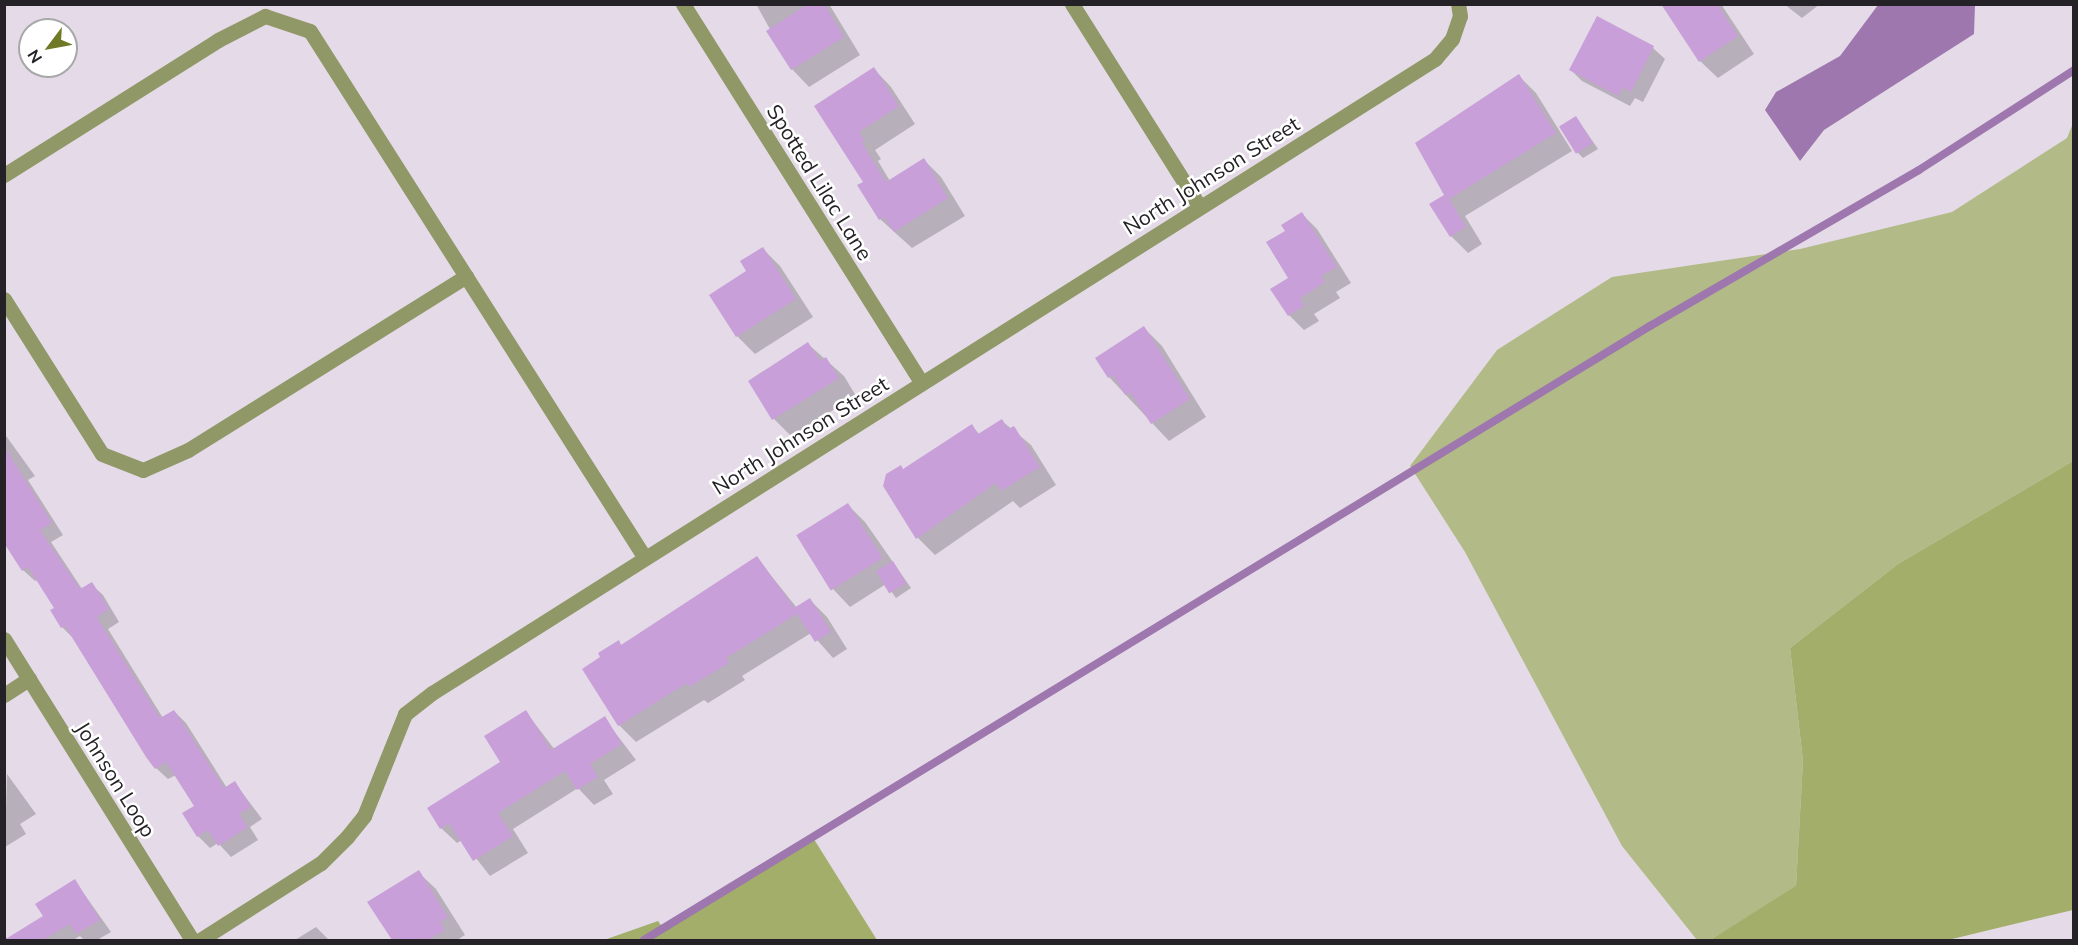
<!DOCTYPE html>
<style>
body{margin:0}
#map{position:relative;width:2078px;height:945px;overflow:hidden;background:#e5dbe8;font-family:Mulish,sans-serif}
div>[style]{position:absolute}
.green>*{inset:0;background:#b2bb87}
.forest>*{inset:0;background:#a3ae6a}
.water>*{inset:0;background:#9e77ae}
.shadow>*{inset:0;background:#0003}
.stream>*{height:8px;margin:-4px;padding:0 4px;transform-origin:4px;border-radius:4px;background:#9e77ae}
.building>*{inset:0;background:#c89fd8;transform-origin:0 0}
.street>*{height:15px;margin:-7.5px;padding:0 7.5px;transform-origin:7.5px;border-radius:7.5px;background:#909867}
span{translate:-50% -50%;white-space:nowrap;text-align:center;line-height:1.15;-webkit-text-stroke:5px #fff;paint-order:stroke}
.street-label{font-size:21px;color:#252227}
.frame{position:absolute;inset:0;border:6px solid #252227;pointer-events:none}
.north{position:absolute;left:18px;top:18px;width:60px;height:60px;box-sizing:border-box;background:#fff;border:2px solid #a8a7a9;border-radius:50%;rotate:238deg;font-size:16px;font-weight:700;line-height:24px;text-align:center;color:#252227}
.north::after{content:'';display:block;margin:auto;width:21px;height:27px;background:#707a26;clip-path:polygon(50% 0,100% 100%,50% 72%,0 100%)}
</style>
<div id="map">
<div class="green">
<i style="clip-path:polygon(2073px 123px,2073px 461px,1898px 564px,1790px 648px,1803px 761px,1796px 887px,1710px 940px,1697px 940px,1622px 846px,1465px 552px,1410px 466px,1497px 350px,1612px 277px,1800px 249px,1952px 212px,2067px 138px)"></i>
</div>
<div class="forest">
<i style="clip-path:polygon(2073px 461px,2073px 910px,1948px 940px,1710px 940px,1796px 886px,1803px 761px,1790px 648px,1898px 564px)"></i>
<i style="clip-path:polygon(812px 836px,877px 940px,604px 940px,658px 921px,663px 928px)"></i>
</div>
<div class="water">
<i style="clip-path:polygon(1878px 5px,1975px 5px,1974px 34px,1824px 130px,1800px 161px,1765px 110px,1776px 92px,1840px 56px)"></i>
</div>
<div class="shadow">
<i style="clip-path:polygon(756px 4px,829px 4px,860px 55px,809px 87px,792px 69px)"></i>
<i style="clip-path:polygon(1664px 4px,1721px 4px,1754px 54px,1718px 78px,1700px 61px)"></i>
<i style="clip-path:polygon(1784px 4px,1820px 4px,1802px 18px)"></i>
<i style="clip-path:polygon(1597px 18px,1653px 48px,1665px 59px,1643px 102px,1635px 98px,1630px 106px,1582px 81px,1571px 70px)"></i>
<i style="clip-path:polygon(874px 69px,891px 87px,915px 124px,875px 150px,881px 159px,878px 161px,890px 181px,924px 160px,941px 177px,965px 216px,912px 248px,880px 219px,865px 182px,816px 106px)"></i>
<i style="clip-path:polygon(1519px 76px,1536px 93px,1572px 151px,1465px 216px,1482px 244px,1468px 253px,1451px 236px,1446px 195px)"></i>
<i style="clip-path:polygon(1576px 117px,1598px 149px,1583px 158px,1578px 153px)"></i>
<i style="clip-path:polygon(1302px 214px,1317px 229px,1351px 283px,1336px 292px,1340px 298px,1314px 314px,1319px 321px,1304px 330px,1289px 315px,1287px 231px)"></i>
<i style="clip-path:polygon(763px 249px,780px 266px,813px 317px,755px 354px,737px 336px,711px 295px,748px 271px)"></i>
<i style="clip-path:polygon(1144px 328px,1162px 346px,1206px 417px,1169px 441px,1109px 377px,1097px 358px)"></i>
<i style="clip-path:polygon(808px 344px,844px 376px,856px 396px,791px 436px,774px 419px)"></i>
<i style="clip-path:polygon(1002px 421px,1031px 445px,1056px 485px,1020px 508px,1013px 501px,935px 555px,918px 538px,904px 470px,972px 426px,980px 435px)"></i>
<i style="clip-path:polygon(4px 433px,35px 476px,28px 480px,63px 535px,51px 542px,82px 589px,91px 584px,103px 595px,119px 622px,108px 629px,163px 718px,174px 711px,186px 723px,227px 788px,235px 783px,262px 819px,250px 827px,258px 840px,231px 857px,218px 843px,210px 848px,198px 836px,196px 807px,176px 775px,168px 779px,156px 768px,74px 639px,62px 627px,57px 608px,38px 579px,35px 581px,23px 570px,4px 527px)"></i>
<i style="clip-path:polygon(848px 505px,865px 522px,911px 588px,896px 598px,886px 584px,850px 607px,833px 589px,798px 535px)"></i>
<i style="clip-path:polygon(757px 558px,797px 608px,810px 600px,827px 617px,847px 649px,833px 658px,811px 633px,742px 676px,745px 680px,708px 703px,704px 700px,636px 742px,619px 725px,602px 658px,618px 642px,622px 646px)"></i>
<i style="clip-path:polygon(526px 712px,555px 750px,604px 718px,636px 760px,604px 780px,613px 794px,594px 805px,578px 788px,513px 829px,528px 853px,490px 876px,462px 840px,457px 843px,441px 828px,502px 763px)"></i>
<i style="clip-path:polygon(7px 774px,36px 814px,20px 824px,26px 834px,5px 847px)"></i>
<i style="clip-path:polygon(418px 872px,436px 889px,465px 935px,457px 940px,393px 940px,369px 902px)"></i>
<i style="clip-path:polygon(75px 881px,111px 932px,97px 940px,84px 940px,80px 936px,73px 940px,4px 940px,4px 935px,9px 940px,45px 917px)"></i>
<i style="clip-path:polygon(316px 927px,329px 940px,295px 940px)"></i>
</div>
<div class="stream">
<i style="left:644px;top:940px;width:1179px;rotate:-31.4deg"></i>
<i style="left:1650px;top:326px;width:311px;rotate:-30.1deg"></i>
<i style="left:1919px;top:170px;width:184px;rotate:-32.8deg"></i>
</div>
<div class="building">
<i style="clip-path:polygon(808px 4px,824px 4px,844px 37px,791px 70px,766px 31px)"></i>
<i style="clip-path:polygon(1661px 4px,1717px 4px,1738px 36px,1699px 62px)"></i>
<i style="clip-path:polygon(1597px 16px,1654px 46px,1631px 92px,1623px 88px,1618px 96px,1569px 70px)"></i>
<i style="clip-path:polygon(874px 67px,899px 106px,859px 132px,865px 141px,862px 143px,886px 182px,924px 158px,948px 198px,894px 232px,884px 217px,879px 220px,857px 185px,863px 182px,814px 106px)"></i>
<i style="clip-path:polygon(1519px 74px,1556px 133px,1449px 199px,1466px 227px,1450px 237px,1429px 204px,1444px 195px,1415px 143px)"></i>
<i style="left:1576px;top:116px;width:32px;height:20px;rotate:58deg"></i>
<i style="clip-path:polygon(1302px 212px,1337px 267px,1321px 276px,1325px 282px,1300px 298px,1304px 306px,1288px 316px,1270px 289px,1288px 278px,1266px 242px,1285px 231px,1281px 225px)"></i>
<i style="clip-path:polygon(763px 247px,796px 299px,736px 337px,709px 295px,746px 271px,740px 261px)"></i>
<i style="clip-path:polygon(1144px 326px,1190px 399px,1151px 424px,1130px 392px,1125px 395px,1113px 375px,1108px 378px,1095px 358px)"></i>
<i style="clip-path:polygon(808px 342px,820px 361px,826px 357px,839px 378px,772px 420px,748px 381px)"></i>
<i style="clip-path:polygon(1002px 419px,1008px 429px,1014px 426px,1040px 467px,1001px 491px,996px 483px,916px 539px,883px 486px,886px 474px,901px 465px,903px 469px,972px 424px,978px 434px)"></i>
<i style="clip-path:polygon(4px 446px,52px 523px,40px 530px,80px 589px,92px 582px,109px 609px,97px 617px,99px 621px,160px 718px,174px 710px,224px 788px,235px 781px,251px 807px,239px 814px,248px 827px,218px 846px,208px 830px,197px 837px,182px 813px,194px 806px,166px 762px,155px 769px,146px 757px,65px 626px,61px 628px,50px 610px,54px 608px,28px 567px,22px 571px,4px 543px)"></i>
<i style="left:848px;top:503px;width:65px;height:61px;rotate:58deg"></i>
<i style="clip-path:polygon(757px 556px,794px 608px,810px 598px,831px 632px,815px 642px,797px 614px,726px 658px,729px 663px,689px 687px,687px 683px,618px 726px,582px 669px,600px 657px,598px 653px,619px 640px,621px 645px)"></i>
<i style="left:893px;top:561px;width:26px;height:20px;rotate:59deg"></i>
<i style="clip-path:polygon(526px 710px,551px 750px,605px 716px,622px 744px,590px 764px,598px 777px,577px 790px,565px 771px,498px 813px,513px 836px,473px 861px,449px 823px,440px 829px,427px 808px,500px 762px,484px 736px)"></i>
<i style="clip-path:polygon(419px 870px,448px 917px,440px 922px,445px 930px,428px 940px,392px 940px,367px 902px)"></i>
<i style="clip-path:polygon(75px 879px,100px 920px,76px 934px,70px 924px,43px 940px,4px 940px,43px 916px,35px 904px)"></i>
</div>
<div class="street">
<i style="left:683px;top:4px;width:447px;rotate:57.8deg"></i>
<i style="left:1072px;top:4px;width:239px;rotate:57.8deg"></i>
<i style="left:4px;top:175px;width:253px;rotate:-32.2deg"></i>
<i style="left:218px;top:40px;width:53px;rotate:-27.1deg"></i>
<i style="left:265px;top:16px;width:47px;rotate:18.4deg"></i>
<i style="left:310px;top:31px;width:624px;rotate:57.56deg"></i>
<i style="left:4px;top:299px;width:183px;rotate:57.7deg"></i>
<i style="left:102px;top:454px;width:44px;rotate:21.3deg"></i>
<i style="left:143px;top:470px;width:49px;rotate:-24deg"></i>
<i style="left:188px;top:450px;width:328px;rotate:-32deg"></i>
<i style="left:4px;top:639px;width:355px;rotate:58deg"></i>
<i style="left:4px;top:695px;width:30px;rotate:-33deg"></i>
<i style="left:200px;top:940px;width:143px;rotate:-32.5deg"></i>
<i style="left:321px;top:863px;width:37px;rotate:-45deg"></i>
<i style="left:347px;top:837px;width:27px;rotate:-51deg"></i>
<i style="left:364px;top:816px;width:110px;rotate:-68.1deg"></i>
<i style="left:405px;top:714px;width:34px;rotate:-38deg"></i>
<i style="left:432px;top:693px;width:1187px;rotate:-32.3deg"></i>
<i style="left:1435px;top:59px;width:26px;rotate:-50deg"></i>
<i style="left:1452px;top:39px;width:24px;rotate:-71deg"></i>
<i style="left:1460px;top:16px;width:12px;rotate:-99deg"></i>
</div>
<div class="street-label">
<span style="left:1211px;top:175px;rotate:-32deg">North Johnson Street</span>
<span style="left:820px;top:182px;rotate:58deg">Spotted Lilac Lane</span>
<span style="left:800px;top:435px;rotate:-32deg">North Johnson Street</span>
<span style="left:116px;top:779px;rotate:58deg">Johnson Loop</span>
</div>
<div class="frame"></div>
<div class="north">N</div>
</div>
